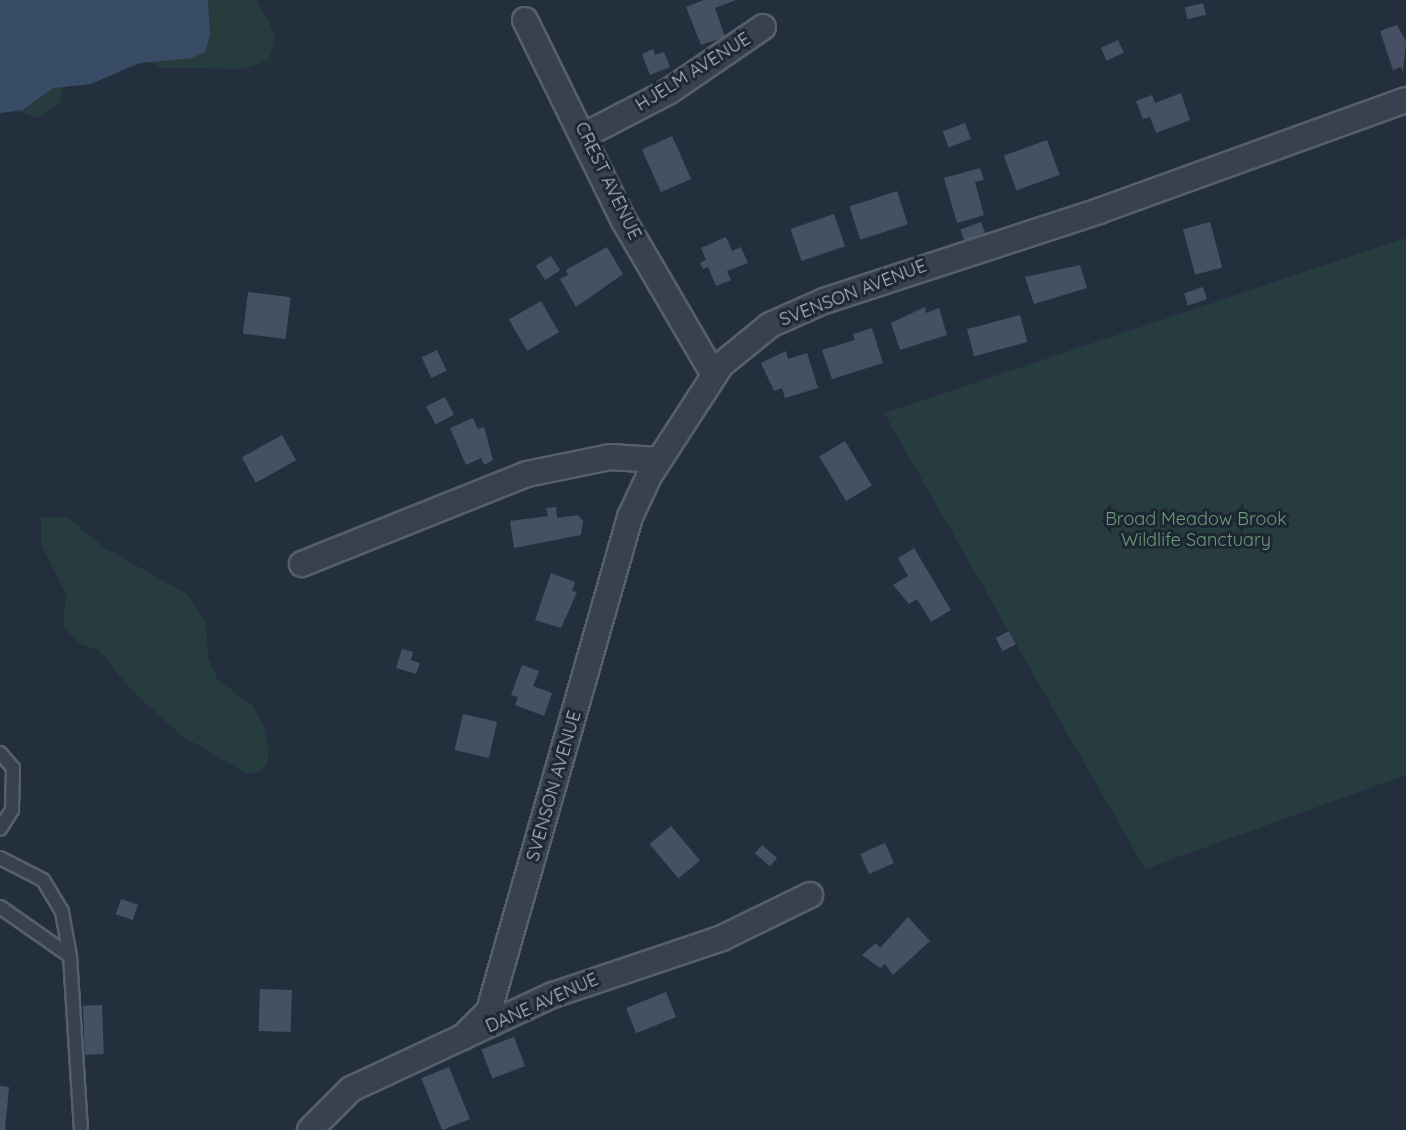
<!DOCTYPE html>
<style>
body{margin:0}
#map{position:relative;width:1406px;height:1130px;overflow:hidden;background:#242f3e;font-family:Quicksand,sans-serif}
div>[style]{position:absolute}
.green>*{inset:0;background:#263c3f}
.water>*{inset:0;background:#394c67}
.building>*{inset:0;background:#455162;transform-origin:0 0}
.roads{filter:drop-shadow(2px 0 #565f6c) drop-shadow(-2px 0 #565f6c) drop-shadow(0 2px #565f6c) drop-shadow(0 -2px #565f6c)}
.lane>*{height:12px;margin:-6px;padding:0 6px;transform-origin:6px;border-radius:6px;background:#38414e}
.street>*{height:24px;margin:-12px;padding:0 12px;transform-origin:12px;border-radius:12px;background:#38414e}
span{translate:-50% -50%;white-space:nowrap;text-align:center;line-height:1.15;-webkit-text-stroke:6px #1d2633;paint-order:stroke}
.street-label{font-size:18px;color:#b4bcc9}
.park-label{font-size:18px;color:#6b9a76}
</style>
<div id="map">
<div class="green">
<i style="clip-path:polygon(39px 0,257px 0,276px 36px,269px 60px,244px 69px,162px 68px,148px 61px,133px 67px,82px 57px,69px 65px,59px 104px,38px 118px,0 105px,0 10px)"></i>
<i style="clip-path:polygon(1406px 238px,1406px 775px,1145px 869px,884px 413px)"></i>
<i style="clip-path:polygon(41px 517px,68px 518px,105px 548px,188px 595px,206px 623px,208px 658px,218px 680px,252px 705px,264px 726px,269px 750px,267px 765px,259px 772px,248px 774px,182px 736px,131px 690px,99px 650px,80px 644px,63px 627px,66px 594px,41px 544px)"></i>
</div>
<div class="water">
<i style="clip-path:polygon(0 0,208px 0,210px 35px,205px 52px,192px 58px,139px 63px,91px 84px,53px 88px,23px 110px,0 113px)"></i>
</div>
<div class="building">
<i style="clip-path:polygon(704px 0,736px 0,715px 8px,725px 37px,701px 45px,686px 7px)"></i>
<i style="left:1203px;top:3px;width:12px;height:19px;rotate:76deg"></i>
<i style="clip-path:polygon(1397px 25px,1406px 41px,1403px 72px,1401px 67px,1393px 70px,1380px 31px)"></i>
<i style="left:1118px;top:40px;width:14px;height:19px;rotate:65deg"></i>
<i style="clip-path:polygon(653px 49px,655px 55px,664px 52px,670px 67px,650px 75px,642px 54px)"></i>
<i style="clip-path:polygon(1181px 93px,1190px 120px,1156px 133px,1150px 117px,1143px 119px,1136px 101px,1152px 95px,1155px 103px)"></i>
<i style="left:965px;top:123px;width:17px;height:24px;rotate:69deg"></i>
<i style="left:672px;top:136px;width:47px;height:33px;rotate:66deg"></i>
<i style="left:1047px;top:140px;width:37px;height:46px;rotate:70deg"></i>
<i style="clip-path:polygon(980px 168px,984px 180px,975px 182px,984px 215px,957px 223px,944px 178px)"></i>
<i style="left:897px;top:191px;width:35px;height:50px;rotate:72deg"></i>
<i style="left:834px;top:214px;width:34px;height:46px;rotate:71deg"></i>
<i style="left:981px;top:222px;width:12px;height:22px;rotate:70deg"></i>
<i style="left:1210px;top:222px;width:47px;height:28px;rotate:75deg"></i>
<i style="clip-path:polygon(726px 237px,732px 251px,741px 247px,748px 263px,727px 271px,731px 280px,716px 286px,708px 267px,703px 269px,700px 263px,706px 260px,701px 248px)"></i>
<i style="clip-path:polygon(607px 247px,623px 274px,576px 307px,560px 279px,568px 275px,566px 270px)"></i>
<i style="left:551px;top:256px;width:17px;height:18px;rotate:57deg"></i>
<i style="clip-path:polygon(1080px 265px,1087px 288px,1034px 304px,1025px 277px)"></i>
<i style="left:1203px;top:287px;width:13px;height:20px;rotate:72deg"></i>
<i style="left:248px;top:292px;width:43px;height:42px;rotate:7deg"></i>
<i style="left:541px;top:301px;width:36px;height:37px;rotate:60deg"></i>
<i style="clip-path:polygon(925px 307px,926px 313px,939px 308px,947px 335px,900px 350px,891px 323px)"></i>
<i style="left:1020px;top:315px;width:28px;height:55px;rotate:75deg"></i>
<i style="clip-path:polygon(872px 328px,883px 363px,832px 379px,822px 350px,855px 340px,853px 334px)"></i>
<i style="left:437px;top:350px;width:23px;height:17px;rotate:65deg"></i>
<i style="clip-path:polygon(786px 351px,788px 359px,807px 353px,818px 388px,785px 398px,782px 388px,774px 391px,761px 363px)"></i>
<i style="left:445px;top:397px;width:20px;height:21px;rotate:63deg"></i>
<i style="clip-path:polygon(473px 418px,478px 429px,484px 427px,493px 460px,484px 465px,481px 458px,466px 465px,450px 428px)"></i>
<i style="left:282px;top:435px;width:29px;height:46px;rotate:61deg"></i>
<i style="left:845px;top:441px;width:52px;height:30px;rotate:59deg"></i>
<i style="clip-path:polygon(556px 507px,557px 518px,578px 515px,583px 521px,581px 535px,514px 548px,510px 521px,548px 516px,546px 508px)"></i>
<i style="clip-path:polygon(914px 548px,951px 610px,931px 622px,917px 599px,909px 604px,893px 585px,908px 576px,898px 558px)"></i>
<i style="clip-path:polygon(551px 573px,575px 582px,572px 591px,577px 592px,561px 628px,535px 620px)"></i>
<i style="left:1009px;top:631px;width:15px;height:15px;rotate:62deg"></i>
<i style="clip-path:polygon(402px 649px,413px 652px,411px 660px,420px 663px,416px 674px,396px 668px)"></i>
<i style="clip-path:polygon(522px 665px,539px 671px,533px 686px,552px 693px,544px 716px,515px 705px,518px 697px,511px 695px)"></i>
<i style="left:463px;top:714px;width:35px;height:37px;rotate:13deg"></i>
<i style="left:671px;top:826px;width:45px;height:28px;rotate:50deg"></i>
<i style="left:885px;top:843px;width:22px;height:27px;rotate:66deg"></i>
<i style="left:762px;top:845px;width:20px;height:11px;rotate:41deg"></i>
<i style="left:121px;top:899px;width:18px;height:16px;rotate:19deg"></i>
<i style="clip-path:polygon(908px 917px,930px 941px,893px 975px,885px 964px,880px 968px,862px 955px,876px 943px,880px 948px)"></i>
<i style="left:260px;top:989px;width:32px;height:42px;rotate:2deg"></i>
<i style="left:666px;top:992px;width:27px;height:43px;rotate:68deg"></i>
<i style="left:102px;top:1005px;width:49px;height:19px;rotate:88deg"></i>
<i style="left:514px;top:1037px;width:31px;height:35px;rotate:69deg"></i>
<i style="left:449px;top:1067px;width:56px;height:30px;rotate:68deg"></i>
<i style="clip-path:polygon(0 1086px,9px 1087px,5px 1130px,0 1130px)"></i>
</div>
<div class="roads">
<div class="lane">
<i style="left:0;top:753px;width:20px;rotate:49deg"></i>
<i style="left:13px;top:768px;width:42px;rotate:91.4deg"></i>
<i style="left:12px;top:810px;width:22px;rotate:122deg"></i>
<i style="left:0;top:858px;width:48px;rotate:27.1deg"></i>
<i style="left:43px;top:880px;width:37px;rotate:59deg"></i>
<i style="left:62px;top:912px;width:45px;rotate:79.7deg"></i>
<i style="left:0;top:907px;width:85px;rotate:35deg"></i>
<i style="left:70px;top:956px;width:174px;rotate:86.4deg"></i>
</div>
<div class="street">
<i style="left:525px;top:20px;width:224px;rotate:63.8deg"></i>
<i style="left:624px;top:221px;width:178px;rotate:59.7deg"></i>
<i style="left:585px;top:135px;width:93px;rotate:-27.4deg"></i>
<i style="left:668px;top:92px;width:115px;rotate:-34.4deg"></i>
<i style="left:302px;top:564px;width:242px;rotate:-21.8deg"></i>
<i style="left:527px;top:474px;width:85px;rotate:-11.6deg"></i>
<i style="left:610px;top:457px;width:48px;rotate:3.6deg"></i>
<i style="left:463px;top:1037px;width:37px;rotate:-45deg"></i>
<i style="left:489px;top:1011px;width:514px;rotate:-74.07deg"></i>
<i style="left:630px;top:517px;width:45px;rotate:-65.1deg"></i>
<i style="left:649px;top:476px;width:132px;rotate:-57deg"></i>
<i style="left:721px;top:365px;width:63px;rotate:-39.2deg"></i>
<i style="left:770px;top:325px;width:59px;rotate:-24deg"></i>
<i style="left:824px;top:301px;width:289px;rotate:-18.1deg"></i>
<i style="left:1099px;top:211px;width:326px;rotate:-19.9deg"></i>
<i style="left:310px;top:1130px;width:58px;rotate:-45deg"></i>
<i style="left:351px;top:1089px;width:223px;rotate:-25deg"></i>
<i style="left:553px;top:995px;width:178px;rotate:-18.6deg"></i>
<i style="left:722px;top:938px;width:98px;rotate:-26deg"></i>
</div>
</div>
<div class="street-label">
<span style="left:693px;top:72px;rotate:-32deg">HJELM AVENUE</span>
<span style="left:608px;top:181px;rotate:64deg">CREST AVENUE</span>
<span style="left:853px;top:293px;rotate:-21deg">SVENSON AVENUE</span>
<span style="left:554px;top:786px;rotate:-74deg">SVENSON AVENUE</span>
<span style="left:542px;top:1003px;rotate:-24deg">DANE AVENUE</span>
</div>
<div class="park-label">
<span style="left:1196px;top:530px">Broad Meadow Brook<br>Wildlife Sanctuary</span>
</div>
</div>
